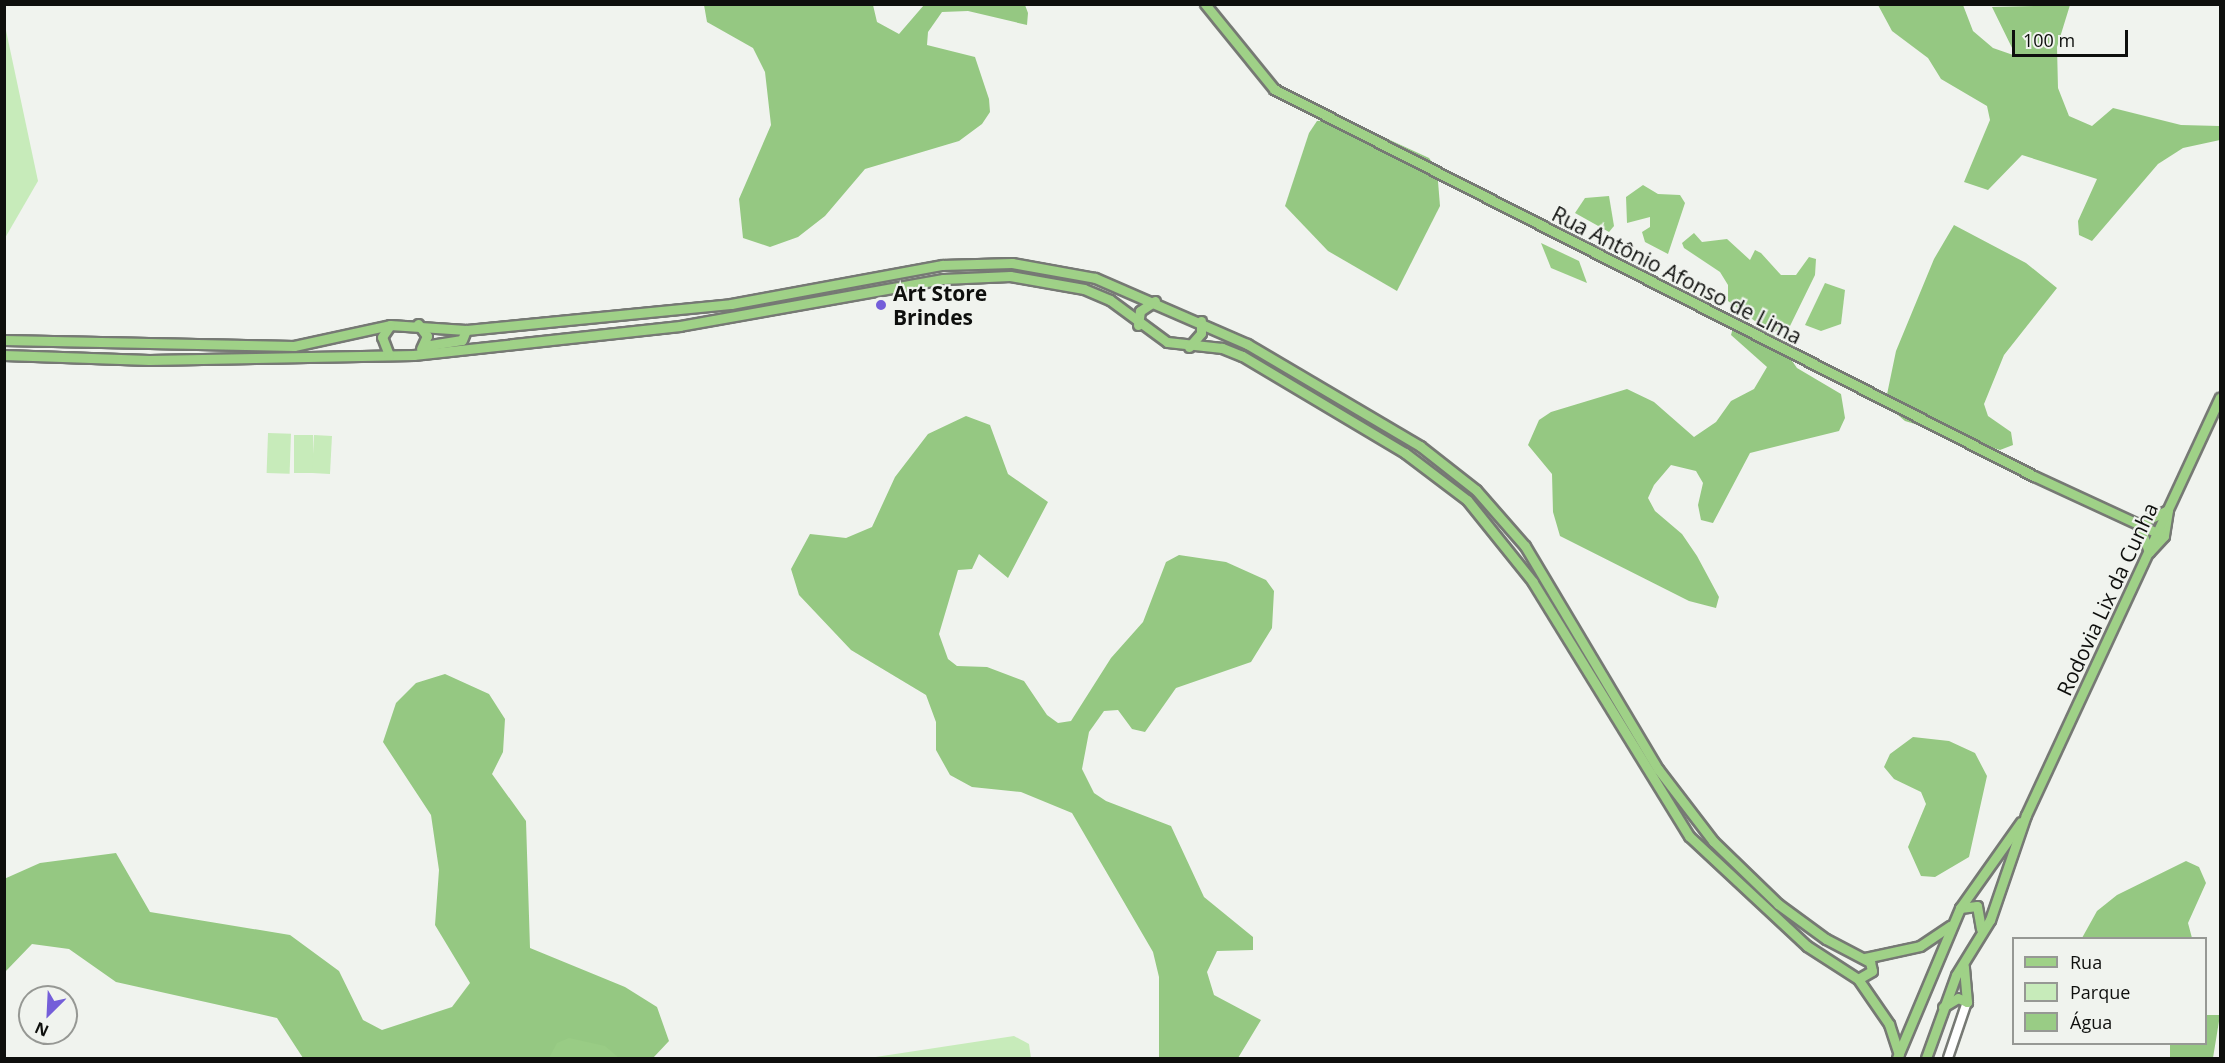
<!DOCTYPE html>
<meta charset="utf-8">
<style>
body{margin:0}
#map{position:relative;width:2225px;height:1063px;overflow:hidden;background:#f0f3ee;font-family:"Open Sans",sans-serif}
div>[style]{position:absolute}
.green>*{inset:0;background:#c7ebba;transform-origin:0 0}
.forest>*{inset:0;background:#95c882}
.water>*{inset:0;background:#99cc85}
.roads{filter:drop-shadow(2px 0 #767974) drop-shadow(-2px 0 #767974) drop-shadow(0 2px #767974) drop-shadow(0 -2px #767974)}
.minor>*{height:8px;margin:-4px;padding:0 4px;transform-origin:4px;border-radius:4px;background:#fff}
.major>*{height:9px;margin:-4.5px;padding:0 4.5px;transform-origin:4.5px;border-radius:4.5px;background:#9fd187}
.dots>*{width:16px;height:16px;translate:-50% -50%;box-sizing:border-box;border:3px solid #f0f3ee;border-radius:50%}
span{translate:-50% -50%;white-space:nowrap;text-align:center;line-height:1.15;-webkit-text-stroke:4.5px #f0f3ee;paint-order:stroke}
.street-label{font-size:21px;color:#0e0f0d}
.poi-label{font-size:21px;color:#0e0f0d;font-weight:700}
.left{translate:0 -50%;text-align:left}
.frame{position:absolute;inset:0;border:6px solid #0e0f0d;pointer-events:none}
.legend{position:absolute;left:2012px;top:937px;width:195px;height:108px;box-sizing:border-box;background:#f0f3ee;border:2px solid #969894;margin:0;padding:8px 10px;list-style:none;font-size:18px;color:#0e0f0d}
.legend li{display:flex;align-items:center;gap:12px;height:30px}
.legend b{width:30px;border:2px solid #969894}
.north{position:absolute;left:18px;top:985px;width:60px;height:60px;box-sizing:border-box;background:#f0f3ee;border:2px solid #969894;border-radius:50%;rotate:204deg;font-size:16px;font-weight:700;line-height:24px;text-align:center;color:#0e0f0d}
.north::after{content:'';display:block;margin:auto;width:21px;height:27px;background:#745ed9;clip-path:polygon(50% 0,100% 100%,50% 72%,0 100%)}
.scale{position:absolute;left:2012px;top:30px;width:116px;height:27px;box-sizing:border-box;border:3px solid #0e0f0d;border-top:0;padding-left:8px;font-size:18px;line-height:21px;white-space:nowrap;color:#0e0f0d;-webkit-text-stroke:4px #f0f3ee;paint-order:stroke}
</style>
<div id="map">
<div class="green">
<i style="clip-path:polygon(4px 21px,38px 181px,5px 238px,4px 238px)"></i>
<i style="left:268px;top:433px;width:23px;height:40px;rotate:2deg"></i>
<i style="left:294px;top:435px;width:19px;height:38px"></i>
<i style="left:314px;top:435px;width:18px;height:38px;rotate:3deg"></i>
<i style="clip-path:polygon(1014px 1036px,1029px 1044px,1031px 1058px,869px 1058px)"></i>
</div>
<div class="forest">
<i style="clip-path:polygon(704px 5px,873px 5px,877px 22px,899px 34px,924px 5px,1025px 5px,1028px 13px,1027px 25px,968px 11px,942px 12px,928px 32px,927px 45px,975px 57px,989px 99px,990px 112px,982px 124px,959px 141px,865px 169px,825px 216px,798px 237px,770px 247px,743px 238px,739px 199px,771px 125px,765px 72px,753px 48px,707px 22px)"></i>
<i style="clip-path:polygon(1878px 5px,1963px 5px,1973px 31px,1993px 48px,2016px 56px,1992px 7px,2070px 5px,2057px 47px,2058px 88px,2069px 116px,2092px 126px,2113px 108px,2181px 125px,2219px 126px,2220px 140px,2183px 148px,2158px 164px,2092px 241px,2079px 235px,2078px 221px,2097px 179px,2022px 155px,1988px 190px,1964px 182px,1990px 120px,1987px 106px,1941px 79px,1928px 58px,1892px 31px)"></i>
<i style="clip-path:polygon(1330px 120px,1377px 134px,1429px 158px,1437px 169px,1440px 206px,1397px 291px,1328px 251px,1285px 206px,1309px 133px,1317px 121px)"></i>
<i style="clip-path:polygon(1954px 225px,2026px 263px,2057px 288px,2004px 355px,1984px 404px,1988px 416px,2011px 432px,2013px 445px,2000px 450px,1905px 421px,1885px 404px,1896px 351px,1934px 259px)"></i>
<i style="clip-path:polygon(1734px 324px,1774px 335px,1797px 368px,1841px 394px,1845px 418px,1839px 431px,1750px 453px,1713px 523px,1701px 520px,1698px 505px,1703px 483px,1696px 471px,1671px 465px,1654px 485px,1648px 498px,1655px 511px,1682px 534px,1697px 556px,1719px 597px,1716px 608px,1689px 601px,1560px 536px,1553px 512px,1552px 474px,1528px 445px,1539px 420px,1551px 412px,1627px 389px,1654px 402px,1694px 437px,1716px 422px,1731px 401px,1754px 389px,1767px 367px,1731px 335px)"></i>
<i style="clip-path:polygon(966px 416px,990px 425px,1008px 474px,1048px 502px,1008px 578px,979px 554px,972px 569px,958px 570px,939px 634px,948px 659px,957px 666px,987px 667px,1024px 681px,1047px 715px,1058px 723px,1071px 721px,1111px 658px,1143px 622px,1166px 562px,1179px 555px,1226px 562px,1266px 580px,1274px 591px,1272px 628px,1251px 662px,1176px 688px,1145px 732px,1132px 729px,1118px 710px,1104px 711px,1089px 732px,1082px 769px,1094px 793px,1106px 801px,1171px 826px,1204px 897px,1253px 937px,1253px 950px,1217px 951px,1207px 972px,1214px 995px,1261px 1020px,1238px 1058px,1159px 1058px,1159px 977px,1153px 952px,1072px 813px,1021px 792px,972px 787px,950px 775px,936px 750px,936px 722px,926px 695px,851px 650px,799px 595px,791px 569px,810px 534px,846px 538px,872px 527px,895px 477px,928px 434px)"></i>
<i style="clip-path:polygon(445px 674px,489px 694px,505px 719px,503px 752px,492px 774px,526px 821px,530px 948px,625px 987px,657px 1007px,669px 1041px,653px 1058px,303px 1058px,277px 1018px,116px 982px,69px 949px,32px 944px,5px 972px,4px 879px,40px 863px,116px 853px,150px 912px,290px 935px,339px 971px,363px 1020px,382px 1030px,452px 1007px,470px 983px,435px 925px,439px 870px,431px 815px,383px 742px,396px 703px,416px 683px)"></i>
<i style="clip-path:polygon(1913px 737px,1949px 741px,1975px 753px,1987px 776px,1969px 857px,1935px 877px,1921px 876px,1908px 847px,1926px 804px,1921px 792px,1894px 779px,1884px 767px,1890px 754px)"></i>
<i style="clip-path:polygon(2186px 861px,2199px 867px,2206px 883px,2188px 923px,2192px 938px,2082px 938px,2097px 911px,2117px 895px)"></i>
<i style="clip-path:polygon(2206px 1015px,2220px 1015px,2213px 1058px,2170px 1058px,2170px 1044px,2206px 1044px)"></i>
</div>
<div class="water">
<i style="clip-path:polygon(1643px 185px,1658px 194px,1680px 195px,1685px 203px,1668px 254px,1645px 242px,1642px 232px,1650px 227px,1650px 217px,1627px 223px,1626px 197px)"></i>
<i style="clip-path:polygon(1609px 196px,1614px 226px,1609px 232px,1575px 213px,1585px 198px)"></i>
<i style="clip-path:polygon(1694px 233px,1702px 242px,1727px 239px,1750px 260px,1755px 250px,1761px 253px,1781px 275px,1796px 275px,1809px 257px,1816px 259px,1815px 275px,1790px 326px,1771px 333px,1728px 301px,1728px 285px,1720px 272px,1684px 248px,1682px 243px)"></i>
<i style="clip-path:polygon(1541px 243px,1579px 261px,1587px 283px,1551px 268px)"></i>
<i style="clip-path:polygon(1825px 283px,1845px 290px,1841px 324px,1821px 331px,1805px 325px)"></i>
<i style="clip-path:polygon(569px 1038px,605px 1046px,619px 1058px,549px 1058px,557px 1043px)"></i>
</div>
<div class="roads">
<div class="minor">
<i style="left:1948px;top:1058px;width:59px;rotate:-71.3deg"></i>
</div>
<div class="major">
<i style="left:1205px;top:4px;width:109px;rotate:50.9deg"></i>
<i style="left:1274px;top:89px;width:853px;rotate:26.99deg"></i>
<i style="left:2034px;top:476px;width:143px;rotate:24.8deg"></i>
<i style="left:418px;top:324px;width:15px;rotate:53deg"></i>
<i style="left:427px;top:336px;width:14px;rotate:115deg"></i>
<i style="left:1138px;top:325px;width:14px;rotate:-82deg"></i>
<i style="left:1140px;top:311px;width:18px;rotate:-34deg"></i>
<i style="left:4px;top:340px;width:290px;rotate:1.2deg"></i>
<i style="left:294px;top:346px;width:98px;rotate:-12.3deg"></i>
<i style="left:390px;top:325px;width:76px;rotate:3.8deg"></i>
<i style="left:466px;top:330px;width:266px;rotate:-5.6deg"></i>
<i style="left:731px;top:304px;width:215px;rotate:-10.5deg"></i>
<i style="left:942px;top:265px;width:70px;rotate:-1.6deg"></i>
<i style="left:1012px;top:263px;width:84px;rotate:10.2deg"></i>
<i style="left:1095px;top:278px;width:166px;rotate:23.5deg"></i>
<i style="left:1247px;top:344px;width:201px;rotate:30.5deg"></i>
<i style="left:1420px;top:446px;width:71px;rotate:38.2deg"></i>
<i style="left:1476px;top:490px;width:74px;rotate:48.8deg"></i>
<i style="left:1525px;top:546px;width:260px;rotate:59.2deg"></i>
<i style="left:1658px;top:769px;width:91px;rotate:52.6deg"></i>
<i style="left:1713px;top:841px;width:91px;rotate:44.1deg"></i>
<i style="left:1778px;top:904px;width:59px;rotate:36.1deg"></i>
<i style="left:1826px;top:939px;width:50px;rotate:27.6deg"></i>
<i style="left:1870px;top:962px;width:9px;rotate:77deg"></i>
<i style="left:1872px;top:971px;width:16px;rotate:150deg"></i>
<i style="left:1858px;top:979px;width:61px;rotate:-147.1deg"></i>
<i style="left:1807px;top:946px;width:161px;rotate:-137deg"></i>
<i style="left:1689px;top:836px;width:298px;rotate:-121.6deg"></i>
<i style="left:1533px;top:582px;width:105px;rotate:-128.8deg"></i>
<i style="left:1467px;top:500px;width:78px;rotate:-142.8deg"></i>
<i style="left:1405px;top:453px;width:190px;rotate:-149.2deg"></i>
<i style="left:1242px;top:356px;width:22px;rotate:-158deg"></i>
<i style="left:1222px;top:348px;width:55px;rotate:-173.8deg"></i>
<i style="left:1167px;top:342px;width:71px;rotate:-143.6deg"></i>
<i style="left:1110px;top:300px;width:28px;rotate:-157deg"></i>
<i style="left:1084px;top:289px;width:75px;rotate:-170deg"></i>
<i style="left:1010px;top:276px;width:67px;rotate:177.4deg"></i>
<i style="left:943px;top:279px;width:267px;rotate:169.9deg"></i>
<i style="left:680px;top:326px;width:268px;rotate:173.8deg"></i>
<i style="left:414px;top:355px;width:265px;rotate:178.9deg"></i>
<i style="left:149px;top:360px;width:145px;rotate:-178deg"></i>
<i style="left:424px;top:346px;width:38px;rotate:-9deg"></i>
<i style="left:462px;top:340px;width:11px;rotate:-68deg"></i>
<i style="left:1189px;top:347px;width:18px;rotate:-49deg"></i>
<i style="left:1201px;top:333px;width:12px;rotate:-90deg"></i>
<i style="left:389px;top:355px;width:19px;rotate:-111deg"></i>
<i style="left:382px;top:337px;width:14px;rotate:-56deg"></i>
<i style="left:2168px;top:510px;width:26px;rotate:99deg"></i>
<i style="left:2164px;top:536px;width:22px;rotate:133deg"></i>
<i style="left:2149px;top:552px;width:30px;rotate:-110deg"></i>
<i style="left:2139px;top:524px;width:32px;rotate:-26deg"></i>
<i style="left:1960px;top:908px;width:17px;rotate:-7deg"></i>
<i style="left:1977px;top:906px;width:23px;rotate:80deg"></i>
<i style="left:1865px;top:958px;width:56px;rotate:-12.3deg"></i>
<i style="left:1920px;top:946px;width:36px;rotate:-34deg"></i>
<i style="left:1858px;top:979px;width:55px;rotate:55.4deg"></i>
<i style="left:1889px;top:1024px;width:32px;rotate:72deg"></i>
<i style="left:1943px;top:1007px;width:17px;rotate:-31deg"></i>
<i style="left:1958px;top:998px;width:10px;rotate:24deg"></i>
<i style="left:1967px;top:1002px;width:36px;rotate:-95deg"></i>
<i style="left:1897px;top:1058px;width:163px;rotate:-67.2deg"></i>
<i style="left:1960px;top:908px;width:105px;rotate:-54.7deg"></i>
<i style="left:1926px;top:1058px;width:88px;rotate:-70.1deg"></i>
<i style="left:1956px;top:975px;width:65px;rotate:-58.3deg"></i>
<i style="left:1990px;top:920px;width:111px;rotate:-71.1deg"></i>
<i style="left:2026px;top:815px;width:460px;rotate:-65.1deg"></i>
</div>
</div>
<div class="dots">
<i style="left:881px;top:305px;background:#745ed9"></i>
</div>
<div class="street-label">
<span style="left:1677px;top:275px;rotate:27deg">Rua Antônio Afonso de Lima</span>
<span style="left:2107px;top:599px;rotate:-65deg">Rodovia Lix da Cunha</span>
</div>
<div class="poi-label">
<span class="left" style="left:893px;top:305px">Art Store<br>Brindes</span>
</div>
<div class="frame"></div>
<ul class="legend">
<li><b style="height:8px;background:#9fd187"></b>Rua</li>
<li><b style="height:16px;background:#c7ebba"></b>Parque</li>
<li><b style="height:16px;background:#99cc85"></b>Água</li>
</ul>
<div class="north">N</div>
<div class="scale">100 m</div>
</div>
